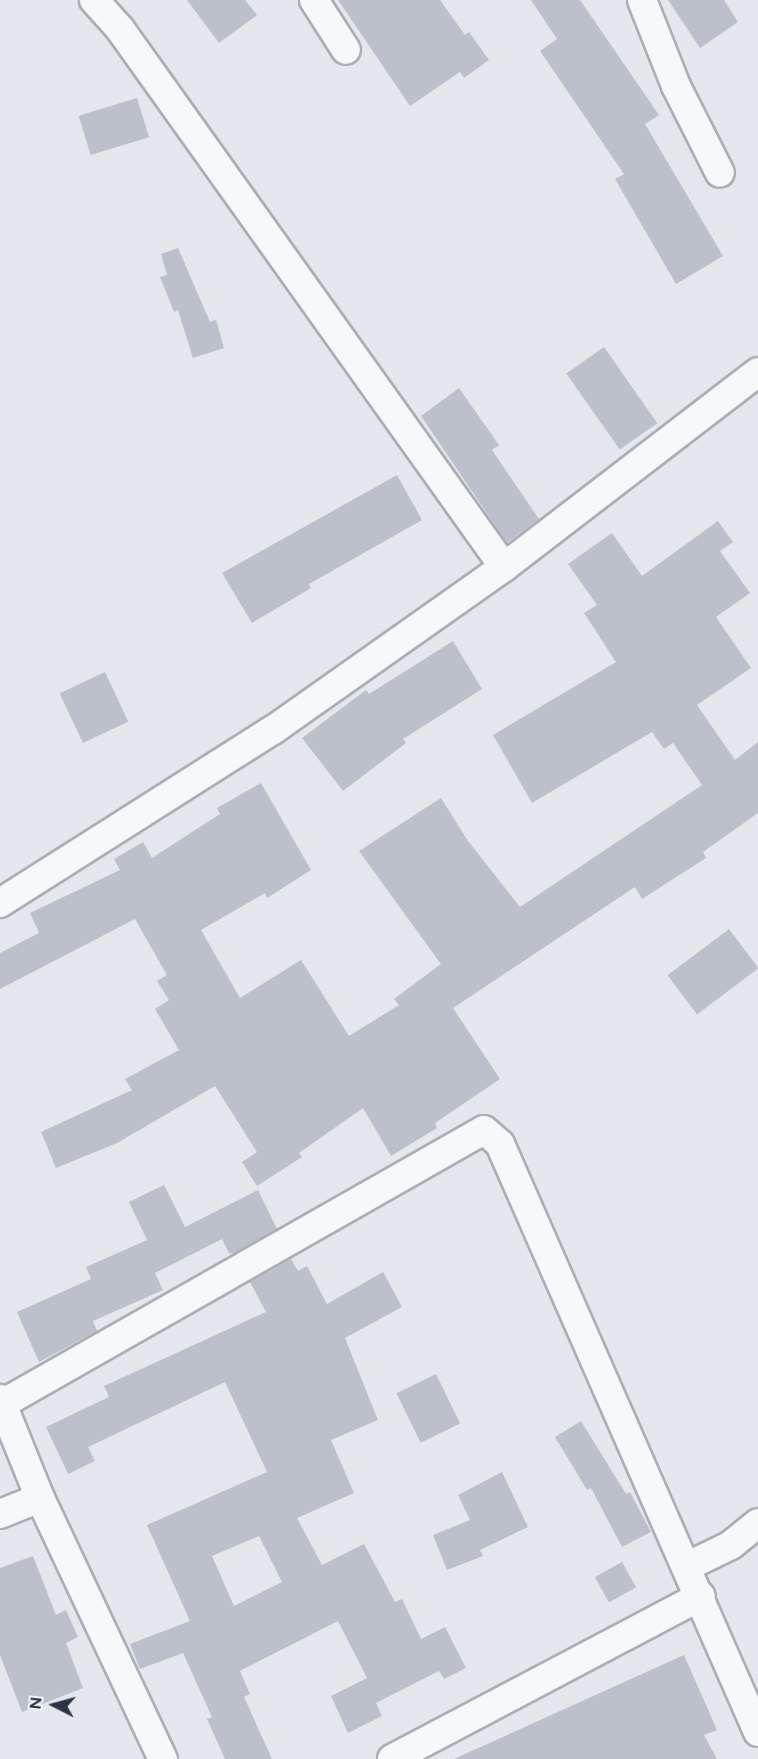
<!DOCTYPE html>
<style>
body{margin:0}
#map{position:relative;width:758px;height:1759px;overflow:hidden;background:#e4e7ec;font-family:Figtree,sans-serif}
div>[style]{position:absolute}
.building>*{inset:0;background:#bbc0ca;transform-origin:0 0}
.roads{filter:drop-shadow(2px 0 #a9aeb7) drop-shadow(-2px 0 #a9aeb7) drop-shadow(0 2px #a9aeb7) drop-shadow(0 -2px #a9aeb7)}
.minor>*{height:28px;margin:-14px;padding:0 14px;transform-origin:14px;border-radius:14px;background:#f7f8fa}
span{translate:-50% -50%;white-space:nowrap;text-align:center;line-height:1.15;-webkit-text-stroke:4.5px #f4f6f9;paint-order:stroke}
.north{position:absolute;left:24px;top:1675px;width:60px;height:60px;-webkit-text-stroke:4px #f4f6f9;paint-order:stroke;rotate:276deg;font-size:16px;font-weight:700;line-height:24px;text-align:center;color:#2b3445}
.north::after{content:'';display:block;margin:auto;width:21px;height:27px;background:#2b3445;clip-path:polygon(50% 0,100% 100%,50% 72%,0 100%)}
</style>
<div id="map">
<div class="building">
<i style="clip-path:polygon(187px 0,245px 0,257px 15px,219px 43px)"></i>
<i style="clip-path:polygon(338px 0,440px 0,465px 35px,469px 32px,489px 60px,464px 78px,460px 72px,410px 106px)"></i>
<i style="clip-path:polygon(531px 0,580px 0,659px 115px,645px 124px,723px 256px,676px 284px,615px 179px,624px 174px,540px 51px,557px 39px)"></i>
<i style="clip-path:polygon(668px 0,724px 0,738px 22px,700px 48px)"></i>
<i style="left:137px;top:98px;width:41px;height:61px;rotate:73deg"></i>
<i style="clip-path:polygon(178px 248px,210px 322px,216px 320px,224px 348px,193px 358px,178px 310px,174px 312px,160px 277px,167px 275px,161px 254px)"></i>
<i style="left:604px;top:347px;width:93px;height:46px;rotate:55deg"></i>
<i style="clip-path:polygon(459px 388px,499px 445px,492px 450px,539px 519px,507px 543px,421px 416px)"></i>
<i style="clip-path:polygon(397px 475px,422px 520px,309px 584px,311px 588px,252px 623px,222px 573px)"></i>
<i style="clip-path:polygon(718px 521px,733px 542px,720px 551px,750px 593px,716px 617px,751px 668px,697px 705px,735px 760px,758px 742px,758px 813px,703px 852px,706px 858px,642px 899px,635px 887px,453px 1008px,500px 1079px,435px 1123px,437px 1128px,391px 1156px,363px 1108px,299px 1153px,302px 1157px,257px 1186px,242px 1162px,257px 1152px,215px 1086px,117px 1143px,56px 1168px,41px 1132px,132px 1090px,125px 1079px,179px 1050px,155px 1009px,169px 1000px,157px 981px,167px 975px,135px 919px,0 989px,0 953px,39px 933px,30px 913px,120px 870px,114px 859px,143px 842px,152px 858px,220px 814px,217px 808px,261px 783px,311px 870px,267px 898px,265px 893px,201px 930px,240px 998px,301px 960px,349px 1036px,399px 1005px,394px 999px,441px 964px,359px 851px,441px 798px,468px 841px,520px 907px,702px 785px,673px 743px,664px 749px,652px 732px,532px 803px,493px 735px,616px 662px,584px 613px,597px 605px,568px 564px,612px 533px,642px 576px)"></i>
<i style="clip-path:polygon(453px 641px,482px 689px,403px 739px,406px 743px,343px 791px,302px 738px,366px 690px,369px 694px)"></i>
<i style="left:105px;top:672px;width:55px;height:50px;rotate:65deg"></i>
<i style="left:729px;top:929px;width:49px;height:77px;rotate:53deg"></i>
<i style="clip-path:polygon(164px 1185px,185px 1227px,258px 1190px,277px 1229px,235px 1253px,229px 1253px,222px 1239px,155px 1273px,163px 1290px,93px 1321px,97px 1331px,39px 1362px,17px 1312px,91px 1279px,86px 1267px,147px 1240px,129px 1202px)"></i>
<i style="clip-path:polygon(evenodd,291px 1259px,298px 1271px,307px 1266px,327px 1304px,383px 1272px,402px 1307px,345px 1338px,378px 1420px,331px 1440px,354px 1493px,297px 1518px,322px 1565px,364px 1544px,395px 1602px,402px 1599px,421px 1639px,445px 1627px,466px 1668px,444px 1679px,439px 1671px,376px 1703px,382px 1716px,348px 1733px,331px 1696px,367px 1678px,338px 1621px,240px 1671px,250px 1694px,244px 1697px,272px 1759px,225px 1759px,207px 1719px,212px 1717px,183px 1653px,140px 1669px,130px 1644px,190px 1621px,147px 1525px,267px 1472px,225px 1382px,88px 1447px,95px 1461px,68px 1474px,46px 1427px,109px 1397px,104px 1386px,266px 1312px,250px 1282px,291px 1259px,259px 1536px,282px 1582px,234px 1606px,212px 1556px,259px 1536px)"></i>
<i style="left:436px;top:1374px;width:55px;height:44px;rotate:64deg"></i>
<i style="clip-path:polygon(581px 1421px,626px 1494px,630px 1492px,651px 1532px,622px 1547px,591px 1488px,587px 1490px,555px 1437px)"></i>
<i style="clip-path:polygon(502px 1472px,528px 1527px,480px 1550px,483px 1556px,447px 1570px,433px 1535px,470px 1520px,458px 1495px)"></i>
<i style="clip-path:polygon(33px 1556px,56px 1615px,66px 1610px,78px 1637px,66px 1643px,83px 1688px,22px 1712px,0 1655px,0 1568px)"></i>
<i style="left:622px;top:1562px;width:29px;height:31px;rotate:61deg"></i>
<i style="clip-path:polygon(684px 1655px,717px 1730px,704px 1735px,717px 1759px,454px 1759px)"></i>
</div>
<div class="roads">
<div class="minor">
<i style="left:94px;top:0;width:39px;rotate:48deg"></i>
<i style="left:120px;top:29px;width:661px;rotate:54.48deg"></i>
<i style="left:314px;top:0;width:59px;rotate:57.4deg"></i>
<i style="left:642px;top:0;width:92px;rotate:68.4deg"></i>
<i style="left:676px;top:86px;width:97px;rotate:63.2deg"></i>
<i style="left:0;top:903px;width:323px;rotate:-32.4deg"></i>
<i style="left:273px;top:730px;width:283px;rotate:-35.2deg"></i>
<i style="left:504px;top:567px;width:320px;rotate:-37.5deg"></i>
<i style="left:0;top:1399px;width:107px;rotate:68deg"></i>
<i style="left:40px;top:1498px;width:289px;rotate:64.8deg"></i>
<i style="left:2px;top:1404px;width:554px;rotate:-29.62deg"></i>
<i style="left:484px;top:1130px;width:21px;rotate:41deg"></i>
<i style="left:500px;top:1144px;width:642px;rotate:66.31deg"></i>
<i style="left:0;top:1514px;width:43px;rotate:-21.8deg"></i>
<i style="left:688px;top:1566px;width:48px;rotate:-26deg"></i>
<i style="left:731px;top:1545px;width:35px;rotate:-39deg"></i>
<i style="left:392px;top:1759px;width:349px;rotate:-27.8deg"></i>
</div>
</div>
<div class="north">N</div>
</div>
